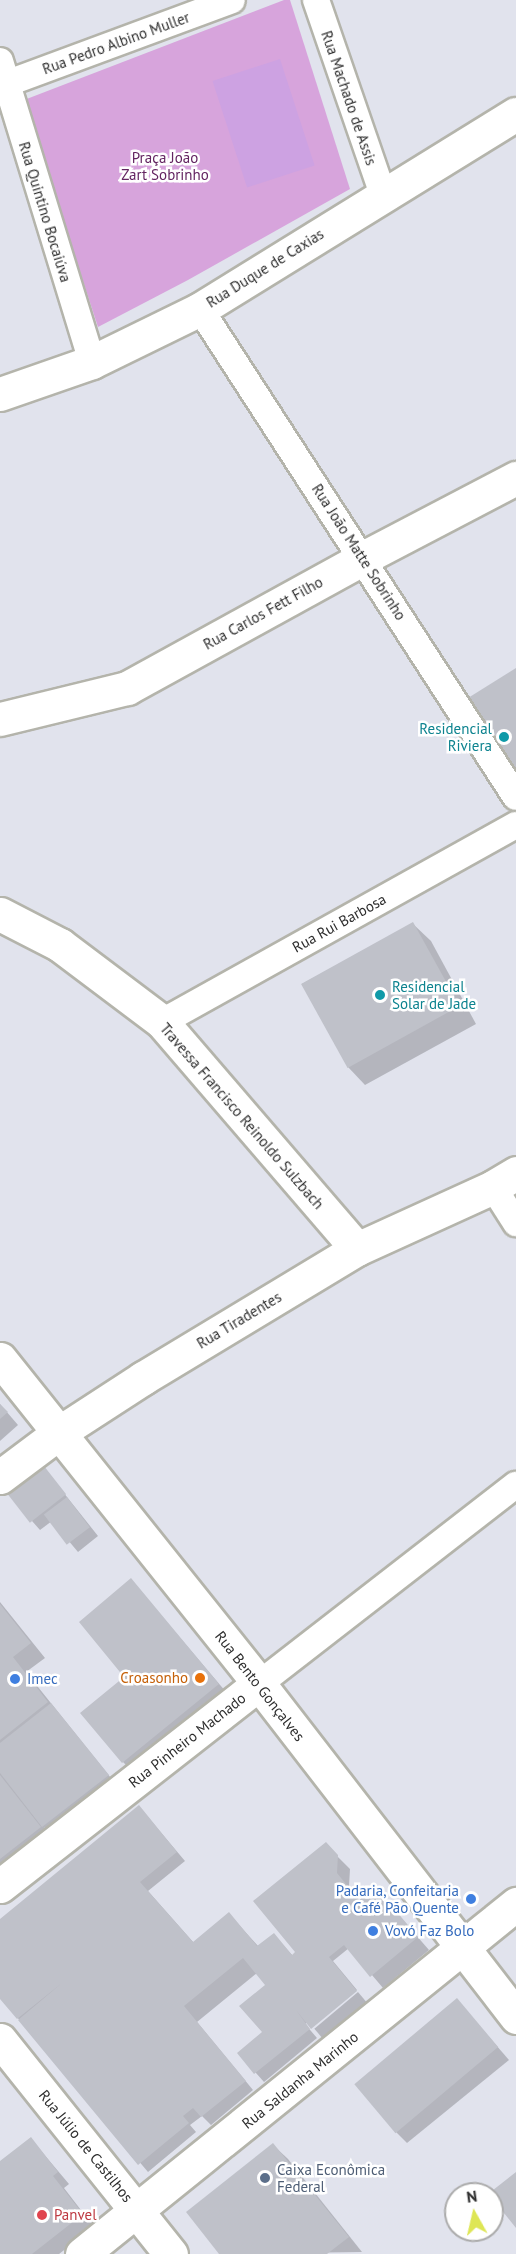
<!DOCTYPE html>
<meta charset="utf-8">
<style>
body{margin:0}
#map{position:relative;width:516px;height:2254px;overflow:hidden;background:#e1e3ed;font-family:"PT Sans",sans-serif}
div>[style]{position:absolute}
.green>*{inset:0;background:#d7a4dc}
.pitch>*{inset:0;background:#cda2e2;transform-origin:0 0}
.shadow>*{inset:0;background:#0003;transform-origin:0 0}
.building>*{inset:0;background:#bfc1c9;transform-origin:0 0}
.roads{filter:drop-shadow(2px 0 #b4b4ab) drop-shadow(-2px 0 #b4b4ab) drop-shadow(0 2px #b4b4ab) drop-shadow(0 -2px #b4b4ab)}
.minor>*{height:26px;margin:-13px;padding:0 13px;transform-origin:13px;border-radius:13px;background:#fff}
.tertiary>*{height:33px;margin:-16.5px;padding:0 16.5px;transform-origin:16.5px;border-radius:16.5px;background:#fff}
.secondary>*{height:33px;margin:-16.5px;padding:0 16.5px;transform-origin:16.5px;border-radius:16.5px;background:#fff}
.dots>*{width:16px;height:16px;translate:-50% -50%;box-sizing:border-box;border:3px solid #fff;border-radius:50%}
span{translate:-50% -50%;white-space:nowrap;text-align:center;line-height:1.15;-webkit-text-stroke:5px #fff;paint-order:stroke}
.street-label{font-size:15px;color:#2d2d2d}
.park-label{font-size:15px;color:#632461}
.culture-label{font-size:15px;color:#0d838f}
.right{translate:-100% -50%;text-align:right}
.left{translate:0 -50%;text-align:left}
.food-label{font-size:15px;color:#c56008}
.shop-label{font-size:15px;color:#366cbe}
.service-label{font-size:15px;color:#4e5e75}
.health-label{font-size:15px;color:#be3a42}
.north{position:absolute;left:444px;top:2182px;width:60px;height:60px;box-sizing:border-box;background:#fff;border:2px solid #ababab;border-radius:50%;rotate:352deg;font-size:16px;font-weight:700;line-height:24px;text-align:center;color:#2d2d2d}
.north::after{content:'';display:block;margin:auto;width:21px;height:27px;background:#dee655;clip-path:polygon(50% 0,100% 100%,50% 72%,0 100%)}
</style>
<div id="map">
<div class="green">
<i style="clip-path:polygon(284px 0,290px 0,350px 189px,188px 280px,98px 327px,24px 100px)"></i>
</div>
<div class="pitch">
<i style="left:280px;top:59px;width:112px;height:71px;rotate:72deg"></i>
</div>
<div class="shadow">
<i style="clip-path:polygon(413px 924px,431px 941px,476px 1024px,365px 1085px,348px 1067px,302px 984px)"></i>
<i style="clip-path:polygon(0 1404px,18px 1425px,0 1441px)"></i>
<i style="clip-path:polygon(44px 1468px,98px 1536px,78px 1552px,52px 1521px,40px 1530px,32px 1521px)"></i>
<i style="clip-path:polygon(131px 1580px,232px 1699px,137px 1776px,123px 1762px)"></i>
<i style="clip-path:polygon(0 1602px,45px 1658px,26px 1672px,119px 1788px,55px 1838px,44px 1827px,54px 1843px,0 1884px)"></i>
<i style="clip-path:polygon(147px 1816px,185px 1861px,148px 1891px,194px 1943px,229px 1914px,259px 1947px,274px 1935px,293px 1956px,298px 1952px,337px 1856px,350px 1869px,349px 1887px,360px 1901px,375px 1888px,429px 1950px,383px 1988px,349px 1948px,333px 1961px,357px 1990px,312px 2027px,308px 2022px,305px 2024px,317px 2038px,264px 2082px,239px 2054px,264px 2033px,267px 1985px,257px 1973px,197px 2022px,253px 2090px,211px 2125px,202px 2116px,190px 2125px,196px 2132px,148px 2172px,0 1997px,0 1921px)"></i>
<i style="left:358px;top:1992px;width:16px;height:57px;rotate:50deg"></i>
<i style="clip-path:polygon(457px 2000px,509px 2060px,407px 2143px,395px 2131px)"></i>
<i style="clip-path:polygon(31px 2139px,69px 2184px,64px 2188px,94px 2227px,59px 2254px,0 2254px,0 2163px)"></i>
<i style="clip-path:polygon(273px 2145px,288px 2159px,362px 2252px,221px 2254px)"></i>
</div>
<div class="building">
<i style="clip-path:polygon(516px 668px,516px 776px,468px 698px)"></i>
<i style="left:413px;top:922px;width:96px;height:128px;rotate:61deg"></i>
<i style="clip-path:polygon(0 1404px,8px 1412px,0 1419px)"></i>
<i style="left:44px;top:1466px;width:36px;height:46px;rotate:52deg"></i>
<i style="left:67px;top:1497px;width:38px;height:29px;rotate:53deg"></i>
<i style="clip-path:polygon(131px 1578px,219px 1684px,122px 1763px,80px 1713px,124px 1677px,79px 1622px)"></i>
<i style="clip-path:polygon(0 1604px,31px 1643px,13px 1657px,48px 1702px,0 1740px)"></i>
<i style="clip-path:polygon(51px 1703px,109px 1775px,42px 1827px,0 1773px,0 1743px)"></i>
<i style="clip-path:polygon(0 1775px,41px 1827px,0 1859px)"></i>
<i style="clip-path:polygon(139px 1805px,177px 1852px,140px 1882px,193px 1942px,229px 1912px,257px 1946px,274px 1933px,292px 1955px,295px 1952px,253px 1901px,326px 1842px,338px 1855px,337px 1873px,359px 1900px,375px 1886px,418px 1937px,370px 1977px,344px 1945px,329px 1957px,357px 1991px,311px 2029px,296px 2010px,310px 2029px,254px 2074px,237px 2053px,262px 2032px,239px 2006px,265px 1985px,243px 1958px,184px 2006px,246px 2081px,201px 2117px,193px 2108px,183px 2116px,189px 2123px,138px 2165px,18px 2020px,62px 1983px,17px 2019px,0 1999px,0 1919px)"></i>
<i style="left:457px;top:1998px;width:64px;height:134px;rotate:50deg"></i>
<i style="clip-path:polygon(31px 2137px,58px 2172px,53px 2176px,83px 2214px,32px 2254px,0 2254px,0 2161px)"></i>
<i style="clip-path:polygon(273px 2143px,349px 2237px,327px 2254px,219px 2254px,186px 2212px)"></i>
<i style="clip-path:polygon(516px 2172px,516px 2228px,492px 2198px,492px 2194px,488px 2194px)"></i>
</div>
<div class="roads">
<div class="minor">
<i style="left:316px;top:0;width:206px;rotate:71deg"></i>
<i style="left:0;top:61px;width:315px;rotate:73deg"></i>
<i style="left:0;top:86px;width:247px;rotate:-20.3deg"></i>
<i style="left:200px;top:309px;width:581px;rotate:57.08deg"></i>
<i style="left:162px;top:1022px;width:405px;rotate:-29.1deg"></i>
<i style="left:493px;top:1187px;width:43px;rotate:57.4deg"></i>
<i style="left:259px;top:1684px;width:325px;rotate:-37.8deg"></i>
</div>
<div class="tertiary">
<i style="left:0;top:394px;width:97px;rotate:-19.2deg"></i>
<i style="left:92px;top:362px;width:120px;rotate:-26.1deg"></i>
<i style="left:200px;top:309px;width:371px;rotate:-31.7deg"></i>
<i style="left:0;top:719px;width:131px;rotate:-13.7deg"></i>
<i style="left:127px;top:688px;width:269px;rotate:-28.8deg"></i>
<i style="left:363px;top:558px;width:173px;rotate:-27.6deg"></i>
<i style="left:0;top:914px;width:68px;rotate:27.3deg"></i>
<i style="left:60px;top:945px;width:128px;rotate:37deg"></i>
<i style="left:162px;top:1022px;width:299px;rotate:49.3deg"></i>
<i style="left:60px;top:1432px;width:99px;rotate:-33deg"></i>
<i style="left:143px;top:1378px;width:250px;rotate:-31.1deg"></i>
<i style="left:357px;top:1249px;width:149px;rotate:-24.5deg"></i>
<i style="left:493px;top:1187px;width:27px;rotate:-31deg"></i>
<i style="left:0;top:1886px;width:328px;rotate:-38deg"></i>
<i style="left:0;top:2040px;width:274px;rotate:51.4deg"></i>
<i style="left:82px;top:2254px;width:558px;rotate:-38.88deg"></i>
</div>
<div class="secondary">
<i style="left:0;top:1359px;width:416px;rotate:51.4deg"></i>
<i style="left:259px;top:1684px;width:421px;rotate:52.3deg"></i>
<i style="left:0;top:1477px;width:75px;rotate:-36.9deg"></i>
</div>
</div>
<div class="dots">
<i style="left:504px;top:737px;background:#0f9aa8"></i>
<i style="left:380px;top:995px;background:#0f9aa8"></i>
<i style="left:200px;top:1678px;background:#e8710a"></i>
<i style="left:15px;top:1679px;background:#3f7fe0"></i>
<i style="left:471px;top:1899px;background:#3f7fe0"></i>
<i style="left:373px;top:1931px;background:#3f7fe0"></i>
<i style="left:265px;top:2178px;background:#5c6f8a"></i>
<i style="left:42px;top:2215px;background:#e0444e"></i>
</div>
<div class="street-label">
<span style="left:116px;top:43px;rotate:-20deg">Rua Pedro Albino Muller</span>
<span style="left:349px;top:98px;rotate:71deg">Rua Machado de Assis</span>
<span style="left:45px;top:212px;rotate:73deg">Rua Quintino Bocaiúva</span>
<span style="left:265px;top:268px;rotate:-32deg">Rua Duque de Caxias</span>
<span style="left:359px;top:552px;rotate:57deg">Rua João Matte Sobrinho</span>
<span style="left:263px;top:613px;rotate:-29deg">Rua Carlos Fett Filho</span>
<span style="left:339px;top:923px;rotate:-29deg">Rua Rui Barbosa</span>
<span style="left:242px;top:1116px;rotate:49deg">Travessa Francisco Reinoldo Sulzbach</span>
<span style="left:239px;top:1320px;rotate:-31deg">Rua Tiradentes</span>
<span style="left:260px;top:1686px;rotate:52deg">Rua Bento Gonçalves</span>
<span style="left:187px;top:1740px;rotate:-38deg">Rua Pinheiro Machado</span>
<span style="left:300px;top:2080px;rotate:-39deg">Rua Saldanha Marinho</span>
<span style="left:86px;top:2146px;rotate:51deg">Rua Júlio de Castilhos</span>
</div>
<div class="park-label">
<span style="left:165px;top:166px">Praça João<br>Zart Sobrinho</span>
</div>
<div class="culture-label">
<span class="right" style="left:492px;top:737px">Residencial<br>Riviera</span>
<span class="left" style="left:392px;top:995px">Residencial<br>Solar de Jade</span>
</div>
<div class="food-label">
<span class="right" style="left:188px;top:1678px">Croasonho</span>
</div>
<div class="shop-label">
<span class="left" style="left:27px;top:1679px">Imec</span>
<span class="right" style="left:459px;top:1899px">Padaria, Confeitaria<br>e Café Pão Quente</span>
<span class="left" style="left:385px;top:1931px">Vovó Faz Bolo</span>
</div>
<div class="service-label">
<span class="left" style="left:277px;top:2178px">Caixa Econômica<br>Federal</span>
</div>
<div class="health-label">
<span class="left" style="left:54px;top:2215px">Panvel</span>
</div>
<div class="north">N</div>
</div>
